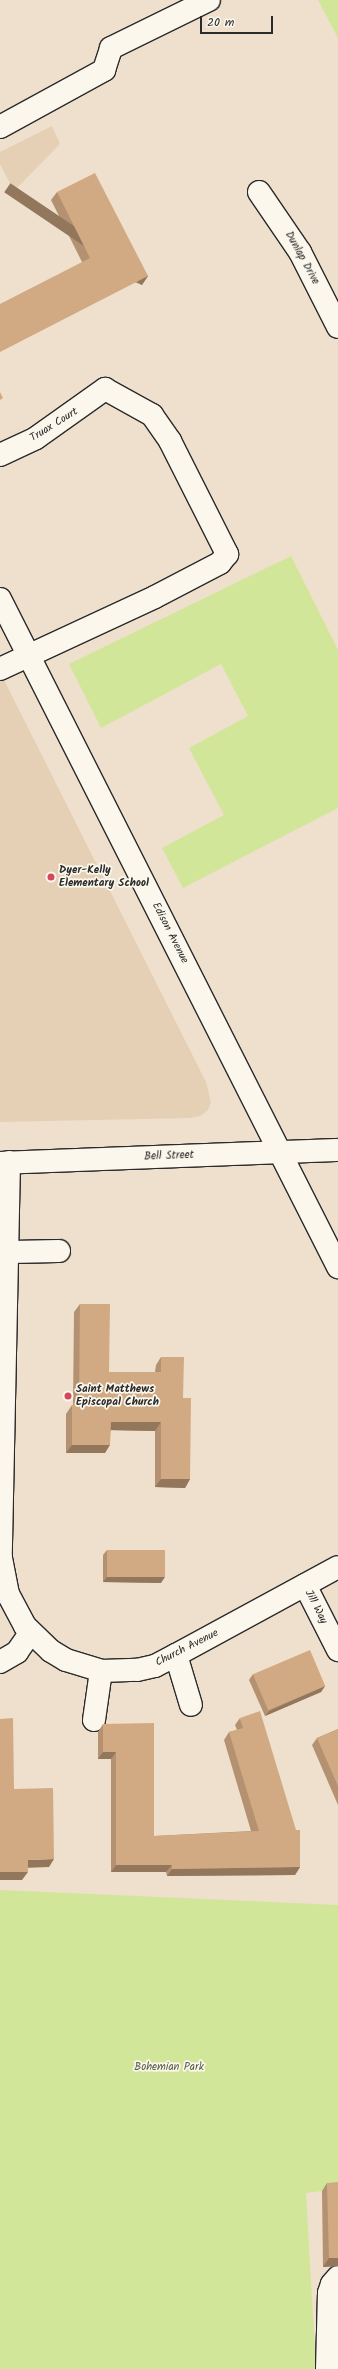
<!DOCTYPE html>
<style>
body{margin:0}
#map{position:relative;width:338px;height:2369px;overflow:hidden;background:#eee0cc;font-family:Kalam,sans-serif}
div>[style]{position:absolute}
.built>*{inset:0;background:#e5d0b6}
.green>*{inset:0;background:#d2e69a}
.roads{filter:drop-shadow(1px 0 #2b2b2b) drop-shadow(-1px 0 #2b2b2b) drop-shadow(0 1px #2b2b2b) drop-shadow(0 -1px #2b2b2b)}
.minor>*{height:22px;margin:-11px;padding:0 11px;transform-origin:11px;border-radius:11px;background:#fbf7ec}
.wall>*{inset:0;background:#b49271}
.shaded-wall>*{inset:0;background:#92775c;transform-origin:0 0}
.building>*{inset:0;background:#d1aa83;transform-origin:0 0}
.dots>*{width:11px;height:11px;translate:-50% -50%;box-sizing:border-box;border:2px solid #fbf7ec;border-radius:50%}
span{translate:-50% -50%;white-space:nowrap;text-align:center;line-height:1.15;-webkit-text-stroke:3.5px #fbf7ec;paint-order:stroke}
.street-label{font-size:11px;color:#2b2b2b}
.poi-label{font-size:11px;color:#2b2b2b;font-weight:700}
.left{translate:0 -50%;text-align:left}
.park-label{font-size:11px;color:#555a47}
.scale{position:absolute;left:200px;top:16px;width:73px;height:18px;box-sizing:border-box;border:2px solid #2b2b2b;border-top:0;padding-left:5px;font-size:12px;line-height:14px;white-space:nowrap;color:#2b2b2b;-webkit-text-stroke:3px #fbf7ec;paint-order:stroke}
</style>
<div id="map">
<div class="built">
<i style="clip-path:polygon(52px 126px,60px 144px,14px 191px,0 164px,0 152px)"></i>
<i style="clip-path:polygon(0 672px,206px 1082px,211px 1102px,208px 1110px,200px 1116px,190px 1118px,0 1122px)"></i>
</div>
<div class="green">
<i style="clip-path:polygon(318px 0,338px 0,338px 38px)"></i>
<i style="clip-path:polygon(291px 556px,338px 650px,338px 808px,183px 888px,162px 848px,224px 815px,189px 748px,248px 716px,221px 664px,101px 728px,69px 664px)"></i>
<i style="clip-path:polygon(0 1890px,338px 1905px,338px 2189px,306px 2193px,316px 2369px,0 2369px)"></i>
</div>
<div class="roads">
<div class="minor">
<i style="left:0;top:127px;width:119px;rotate:-28.7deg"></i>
<i style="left:104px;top:70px;width:23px;rotate:-72deg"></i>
<i style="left:111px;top:48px;width:109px;rotate:-26.1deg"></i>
<i style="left:259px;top:192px;width:73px;rotate:55.7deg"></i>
<i style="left:300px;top:252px;width:84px;rotate:63.1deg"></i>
<i style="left:0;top:455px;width:40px;rotate:-25deg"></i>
<i style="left:36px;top:438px;width:85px;rotate:-35.4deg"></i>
<i style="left:105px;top:389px;width:54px;rotate:29deg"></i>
<i style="left:152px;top:415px;width:32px;rotate:55deg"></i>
<i style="left:170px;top:441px;width:127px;rotate:63.2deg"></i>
<i style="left:227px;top:554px;width:11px;rotate:128deg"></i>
<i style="left:220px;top:563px;width:73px;rotate:152.4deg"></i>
<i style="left:155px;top:597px;width:171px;rotate:155.1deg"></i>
<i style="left:0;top:599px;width:749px;rotate:63.16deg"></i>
<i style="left:9px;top:1162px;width:396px;rotate:91.2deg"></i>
<i style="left:1px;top:1558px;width:37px;rotate:79deg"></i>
<i style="left:8px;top:1594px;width:36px;rotate:62deg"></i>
<i style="left:25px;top:1626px;width:36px;rotate:44deg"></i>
<i style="left:51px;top:1651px;width:17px;rotate:31deg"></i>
<i style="left:66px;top:1660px;width:37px;rotate:17deg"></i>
<i style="left:101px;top:1671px;width:36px;rotate:-2deg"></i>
<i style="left:137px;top:1670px;width:18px;rotate:-13deg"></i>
<i style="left:155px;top:1666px;width:24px;rotate:-28deg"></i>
<i style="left:176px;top:1655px;width:184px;rotate:-28.5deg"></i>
<i style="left:0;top:1163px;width:338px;rotate:-2.2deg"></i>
<i style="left:7px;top:1252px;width:52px;rotate:-1.1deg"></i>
<i style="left:305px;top:1585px;width:73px;rotate:63.1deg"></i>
<i style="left:176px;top:1655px;width:52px;rotate:73.3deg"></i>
<i style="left:0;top:1662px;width:20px;rotate:-30deg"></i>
<i style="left:17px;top:1652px;width:24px;rotate:-55deg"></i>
<i style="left:94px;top:1720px;width:49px;rotate:-81.9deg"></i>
<i style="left:327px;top:2369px;width:76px;rotate:-88.5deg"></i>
<i style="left:329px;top:2293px;width:9px;rotate:-72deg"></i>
<i style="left:332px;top:2284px;width:9px;rotate:-49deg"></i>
</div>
</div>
<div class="wall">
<i style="clip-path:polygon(57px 192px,148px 276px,142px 285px,82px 262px,51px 200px)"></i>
<i style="clip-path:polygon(80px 1304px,109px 1372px,155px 1372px,156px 1365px,161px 1357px,183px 1398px,190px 1479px,185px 1488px,155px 1487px,155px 1431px,111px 1430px,105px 1453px,66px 1453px,66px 1414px,72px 1405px,73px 1405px,74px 1312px)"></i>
<i style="clip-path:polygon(107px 1550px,161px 1583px,103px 1582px,103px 1555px)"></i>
<i style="clip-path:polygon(253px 1674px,325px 1686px,321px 1692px,265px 1716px,249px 1680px)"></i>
<i style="clip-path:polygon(240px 1718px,300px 1867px,295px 1875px,167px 1876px,166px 1872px,111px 1872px,111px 1759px,98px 1759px,98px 1732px,103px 1724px,154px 1836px,251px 1831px,224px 1740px,229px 1732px,237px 1730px,235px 1725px)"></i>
<i style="clip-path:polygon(338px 1729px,338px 1805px,312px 1745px,317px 1738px)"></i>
<i style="clip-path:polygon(327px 2183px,338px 2266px,323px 2267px,322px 2191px)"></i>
</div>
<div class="shaded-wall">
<i style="left:148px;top:276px;width:11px;height:166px;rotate:124deg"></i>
<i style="clip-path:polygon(111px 1422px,161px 1422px,155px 1431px,105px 1430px)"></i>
<i style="clip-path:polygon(72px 1445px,110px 1445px,105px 1453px,66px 1453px)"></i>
<i style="clip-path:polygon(161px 1479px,190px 1479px,185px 1488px,155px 1487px)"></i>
<i style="clip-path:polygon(107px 1577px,165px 1577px,161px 1583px,103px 1582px)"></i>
<i style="clip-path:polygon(325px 1686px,321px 1692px,265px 1716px,269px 1711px)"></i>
<i style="clip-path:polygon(103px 1752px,116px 1752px,111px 1759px,98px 1759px)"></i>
<i style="clip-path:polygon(54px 1859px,49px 1867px,22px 1868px,28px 1860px)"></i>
<i style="clip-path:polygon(116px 1865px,172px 1865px,166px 1872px,111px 1872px)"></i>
<i style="clip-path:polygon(300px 1867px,295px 1875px,167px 1876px,172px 1869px)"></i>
<i style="clip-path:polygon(0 1872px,28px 1872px,22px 1880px,0 1880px)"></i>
<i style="clip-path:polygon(329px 2258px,338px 2258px,338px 2266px,323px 2267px)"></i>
</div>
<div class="building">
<i style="clip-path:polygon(95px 173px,148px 276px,0 352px,0 304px,90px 258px,57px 192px)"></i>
<i style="clip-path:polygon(0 392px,3px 398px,0 400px)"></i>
<i style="clip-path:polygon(80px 1304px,110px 1304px,109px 1372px,161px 1372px,161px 1357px,184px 1357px,183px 1398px,191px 1398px,190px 1479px,161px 1479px,161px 1422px,111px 1422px,110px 1445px,72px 1445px,72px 1405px,79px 1405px)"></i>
<i style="left:107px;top:1550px;width:58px;height:27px"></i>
<i style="left:310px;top:1650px;width:39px;height:62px;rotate:67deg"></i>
<i style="clip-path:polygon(260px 1711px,296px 1830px,300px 1830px,300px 1867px,172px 1869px,172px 1865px,116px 1865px,116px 1752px,103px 1752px,103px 1724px,154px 1723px,154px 1836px,259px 1831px,229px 1732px,243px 1728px,240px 1718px)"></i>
<i style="clip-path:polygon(13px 1718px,14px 1789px,53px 1788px,54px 1859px,28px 1860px,28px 1872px,0 1872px,0 1719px)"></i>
<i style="clip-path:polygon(338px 1729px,338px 1786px,317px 1738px)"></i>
<i style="clip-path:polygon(338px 2182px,338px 2258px,329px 2258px,327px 2183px)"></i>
</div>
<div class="dots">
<i style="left:51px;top:877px;background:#d1495b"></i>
<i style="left:68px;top:1396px;background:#d1495b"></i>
</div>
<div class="street-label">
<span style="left:302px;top:258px;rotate:61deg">Dunlap Drive</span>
<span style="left:54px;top:425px;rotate:-32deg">Truax Court</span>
<span style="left:170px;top:933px;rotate:63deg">Edison Avenue</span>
<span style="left:169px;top:1156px;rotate:-2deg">Bell Street</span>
<span style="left:316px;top:1607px;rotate:63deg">Jill Way</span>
<span style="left:187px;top:1648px;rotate:-27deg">Church Avenue</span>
</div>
<div class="poi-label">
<span class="left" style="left:59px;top:877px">Dyer-Kelly<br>Elementary School</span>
<span class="left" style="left:76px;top:1396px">Saint Matthews<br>Episcopal Church</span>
</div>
<div class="park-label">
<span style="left:169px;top:2067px">Bohemian Park</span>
</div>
<div class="scale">20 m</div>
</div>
